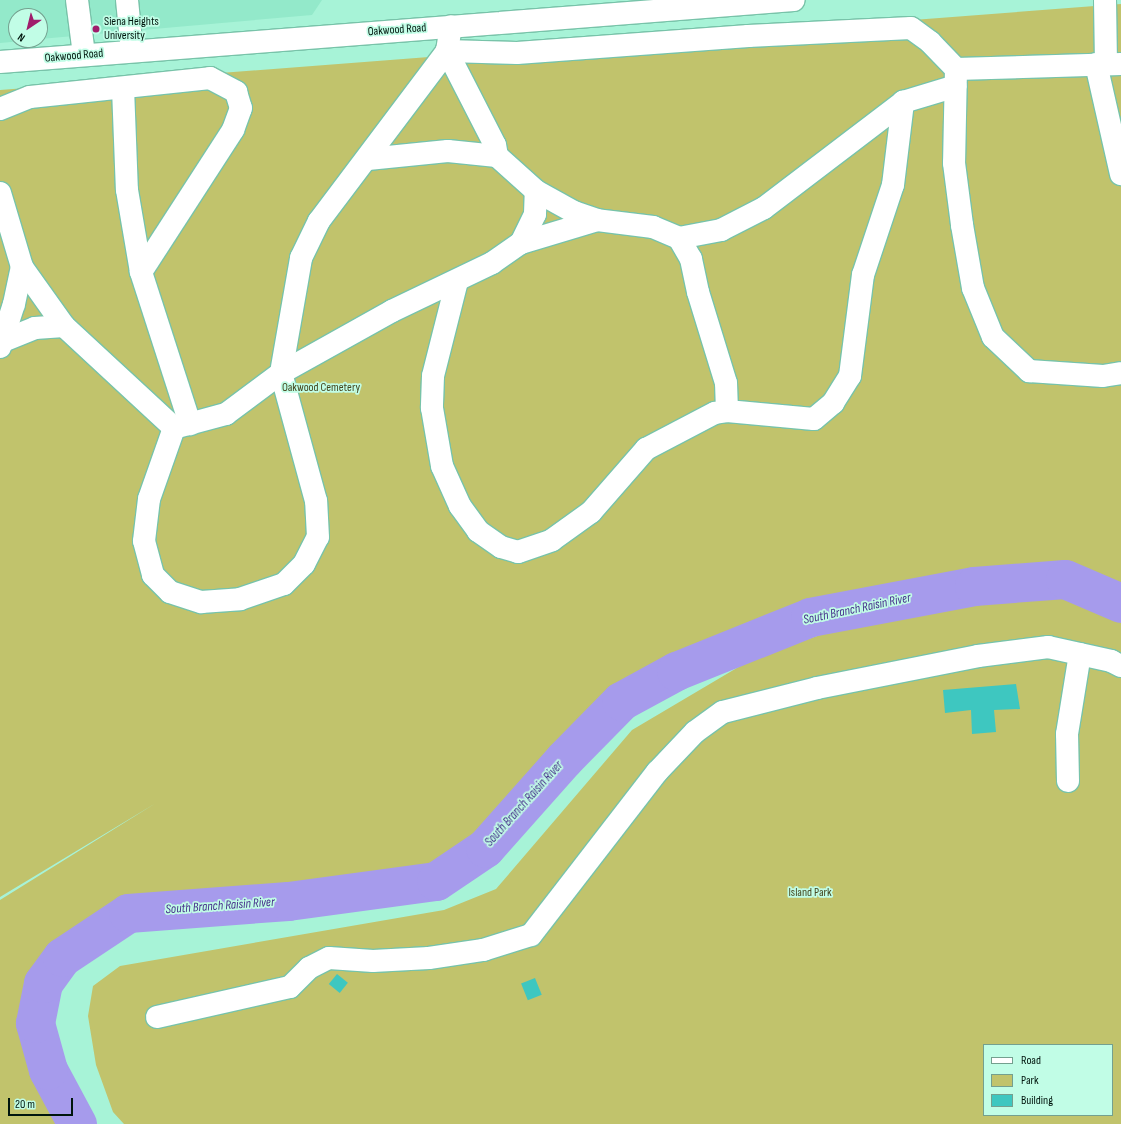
<!DOCTYPE html>
<style>
body{margin:0}
#map{position:relative;width:1121px;height:1124px;overflow:hidden;background:#a7f3d7;font-family:"Sofia Sans Condensed",sans-serif}
div>[style]{position:absolute}
.built>*{inset:0;background:#93e9ca}
.green>*{inset:0;background:#c1c36c}
.river>*{height:39px;margin:-19.5px;padding:0 19.5px;transform-origin:19.5px;border-radius:19.5px;background:#a69bec}
.building>*{inset:0;background:#3ec7c0;transform-origin:0 0}
.roads{filter:drop-shadow(1px 0 #78c3a9) drop-shadow(-1px 0 #78c3a9) drop-shadow(0 1px #78c3a9) drop-shadow(0 -1px #78c3a9)}
.minor>*{height:22px;margin:-11px;padding:0 11px;transform-origin:11px;border-radius:11px;background:#fff}
.dots>*{width:11px;height:11px;translate:-50% -50%;box-sizing:border-box;border:2px solid #c1fde6;border-radius:50%}
span{translate:-50% -50%;white-space:nowrap;text-align:center;line-height:1.15;-webkit-text-stroke:3.5px #c1fde6;paint-order:stroke}
.poi-label{font-size:12px;color:#00150d}
.left{translate:0 -50%;text-align:left}
.street-label{font-size:12px;color:#00150d}
.park-label{font-size:12px;color:#44451e}
.water-label{font-size:13px;color:#452e8a;font-style:italic}
.legend{position:absolute;left:983px;top:1044px;width:130px;height:72px;box-sizing:border-box;background:#c1fde6;border:1px solid #74a08f;margin:0;padding:5px 7px;list-style:none;font-size:12px;color:#00150d}
.legend li{display:flex;align-items:center;gap:8px;height:20px}
.legend b{width:20px;border:1px solid #74a08f}
.north{position:absolute;left:8px;top:8px;width:40px;height:40px;box-sizing:border-box;background:#c1fde6;border:1px solid #74a08f;border-radius:50%;rotate:215deg;font-size:11px;font-weight:700;line-height:16px;text-align:center;color:#00150d}
.north::after{content:'';display:block;margin:auto;width:14px;height:18px;background:#a01c6c;clip-path:polygon(50% 0,100% 100%,50% 72%,0 100%)}
.scale{position:absolute;left:8px;top:1098px;width:65px;height:18px;box-sizing:border-box;border:2px solid #00150d;border-top:0;padding-left:5px;font-size:12px;line-height:14px;white-space:nowrap;color:#00150d;-webkit-text-stroke:3px #c1fde6;paint-order:stroke}
</style>
<div id="map">
<div class="built">
<i style="clip-path:polygon(0 0,322px 0,312px 15px,40px 39px,40px 16px,16px 16px,16px 40px,34px 40px,0 43px)"></i>
</div>
<div class="green">
<i style="clip-path:polygon(1121px 4px,1121px 603px,1065px 579px,974px 586px,810px 617px,676px 671px,621px 701px,485px 848px,436px 881px,128px 913px,62px 957px,43px 983px,35px 1024px,48px 1070px,77px 1124px,0 1124px,0 900px,156px 803px,0 897px,0 90px)"></i>
<i style="clip-path:polygon(evenodd,1064px 586px,1114px 604px,1121px 609px,1121px 1124px,124px 1124px,113px 1112px,96px 1065px,88px 1016px,93px 986px,120px 966px,444px 910px,496px 889px,632px 730px,752px 659px,882px 613px,985px 591px,1064px 586px,984px 1045px,1112px 1045px,1112px 1115px,984px 1115px,984px 1045px)"></i>
</div>
<div class="river">
<i style="left:77px;top:1124px;width:61px;rotate:-118.2deg"></i>
<i style="left:48px;top:1070px;width:49px;rotate:-105.5deg"></i>
<i style="left:35px;top:1023px;width:41px;rotate:-78.7deg"></i>
<i style="left:43px;top:983px;width:32px;rotate:-54deg"></i>
<i style="left:62px;top:957px;width:79px;rotate:-33.7deg"></i>
<i style="left:128px;top:913px;width:160px;rotate:-4.3deg"></i>
<i style="left:288px;top:901px;width:149px;rotate:-7.7deg"></i>
<i style="left:436px;top:881px;width:59px;rotate:-34deg"></i>
<i style="left:485px;top:848px;width:119px;rotate:-48.4deg"></i>
<i style="left:564px;top:759px;width:81px;rotate:-45.5deg"></i>
<i style="left:621px;top:701px;width:63px;rotate:-28.6deg"></i>
<i style="left:676px;top:671px;width:144px;rotate:-21.9deg"></i>
<i style="left:810px;top:617px;width:167px;rotate:-10.7deg"></i>
<i style="left:974px;top:586px;width:91px;rotate:-4.4deg"></i>
<i style="left:1065px;top:579px;width:61px;rotate:23.2deg"></i>
</div>
<div class="building">
<i style="clip-path:polygon(1016px 684px,1020px 709px,994px 710px,996px 732px,972px 734px,971px 710px,945px 713px,943px 690px)"></i>
<i style="left:337px;top:974px;width:14px;height:13px;rotate:39deg"></i>
<i style="left:535px;top:978px;width:18px;height:15px;rotate:68deg"></i>
</div>
<div class="roads">
<div class="minor">
<i style="left:77px;top:0;width:55px;rotate:82.7deg"></i>
<i style="left:127px;top:0;width:51px;rotate:84.4deg"></i>
<i style="left:1105px;top:0;width:64px;rotate:89.1deg"></i>
<i style="left:0;top:62px;width:796px;rotate:-4.46deg"></i>
<i style="left:1096px;top:64px;width:113px;rotate:77.2deg"></i>
<i style="left:956px;top:69px;width:94px;rotate:91.2deg"></i>
<i style="left:954px;top:163px;width:63px;rotate:82.6deg"></i>
<i style="left:962px;top:225px;width:64px;rotate:80.1deg"></i>
<i style="left:973px;top:288px;width:53px;rotate:67.8deg"></i>
<i style="left:993px;top:337px;width:50px;rotate:43.4deg"></i>
<i style="left:1029px;top:371px;width:74px;rotate:3.9deg"></i>
<i style="left:1103px;top:376px;width:18px;rotate:-9deg"></i>
<i style="left:123px;top:88px;width:102px;rotate:87.8deg"></i>
<i style="left:127px;top:190px;width:83px;rotate:80.3deg"></i>
<i style="left:141px;top:272px;width:160px;rotate:72.1deg"></i>
<i style="left:0;top:109px;width:32px;rotate:-22deg"></i>
<i style="left:30px;top:97px;width:181px;rotate:-6deg"></i>
<i style="left:210px;top:78px;width:30px;rotate:28deg"></i>
<i style="left:236px;top:92px;width:17px;rotate:73deg"></i>
<i style="left:241px;top:108px;width:23px;rotate:110deg"></i>
<i style="left:233px;top:130px;width:169px;rotate:122.9deg"></i>
<i style="left:368px;top:159px;width:80px;rotate:-5.7deg"></i>
<i style="left:448px;top:151px;width:49px;rotate:5.8deg"></i>
<i style="left:497px;top:156px;width:11px;rotate:-100deg"></i>
<i style="left:495px;top:145px;width:106px;rotate:-117.1deg"></i>
<i style="left:447px;top:51px;width:70px;rotate:1.6deg"></i>
<i style="left:517px;top:53px;width:232px;rotate:-4.2deg"></i>
<i style="left:748px;top:36px;width:163px;rotate:-2.8deg"></i>
<i style="left:911px;top:28px;width:24px;rotate:36deg"></i>
<i style="left:930px;top:42px;width:37px;rotate:46deg"></i>
<i style="left:956px;top:69px;width:165px;rotate:-1.7deg"></i>
<i style="left:0;top:193px;width:77px;rotate:73.4deg"></i>
<i style="left:22px;top:267px;width:72px;rotate:54.6deg"></i>
<i style="left:64px;top:326px;width:29px;rotate:176deg"></i>
<i style="left:35px;top:328px;width:38px;rotate:158deg"></i>
<i style="left:679px;top:238px;width:43px;rotate:-10.8deg"></i>
<i style="left:721px;top:230px;width:48px;rotate:-27.1deg"></i>
<i style="left:764px;top:208px;width:175px;rotate:-37.3deg"></i>
<i style="left:903px;top:102px;width:55px;rotate:-16.8deg"></i>
<i style="left:521px;top:243px;width:79px;rotate:-16.8deg"></i>
<i style="left:457px;top:281px;width:98px;rotate:104.2deg"></i>
<i style="left:433px;top:376px;width:32px;rotate:92deg"></i>
<i style="left:432px;top:408px;width:59px;rotate:80.2deg"></i>
<i style="left:442px;top:466px;width:44px;rotate:65.8deg"></i>
<i style="left:460px;top:506px;width:31px;rotate:54deg"></i>
<i style="left:478px;top:531px;width:28px;rotate:35deg"></i>
<i style="left:501px;top:547px;width:18px;rotate:16deg"></i>
<i style="left:518px;top:552px;width:36px;rotate:-19deg"></i>
<i style="left:552px;top:540px;width:48px;rotate:-35.7deg"></i>
<i style="left:591px;top:512px;width:84px;rotate:-48.9deg"></i>
<i style="left:646px;top:449px;width:78px;rotate:-27.6deg"></i>
<i style="left:715px;top:413px;width:12px;rotate:-9deg"></i>
<i style="left:727px;top:411px;width:28px;rotate:-92deg"></i>
<i style="left:726px;top:383px;width:95px;rotate:-107.1deg"></i>
<i style="left:698px;top:292px;width:34px;rotate:-102deg"></i>
<i style="left:691px;top:259px;width:24px;rotate:-120deg"></i>
<i style="left:679px;top:238px;width:28px;rotate:-157deg"></i>
<i style="left:653px;top:227px;width:56px;rotate:-172.9deg"></i>
<i style="left:597px;top:220px;width:24px;rotate:-161deg"></i>
<i style="left:574px;top:212px;width:43px;rotate:-151.1deg"></i>
<i style="left:64px;top:326px;width:150px;rotate:42.8deg"></i>
<i style="left:174px;top:428px;width:54px;rotate:-15.1deg"></i>
<i style="left:226px;top:414px;width:69px;rotate:-36.7deg"></i>
<i style="left:281px;top:373px;width:127px;rotate:-29.2deg"></i>
<i style="left:392px;top:311px;width:111px;rotate:-25.6deg"></i>
<i style="left:492px;top:263px;width:35px;rotate:-35deg"></i>
<i style="left:521px;top:243px;width:32px;rotate:-64deg"></i>
<i style="left:535px;top:214px;width:23px;rotate:-88deg"></i>
<i style="left:536px;top:191px;width:52px;rotate:-138.1deg"></i>
<i style="left:0;top:347px;width:45px;rotate:-72deg"></i>
<i style="left:14px;top:304px;width:38px;rotate:-78deg"></i>
<i style="left:727px;top:411px;width:87px;rotate:5.3deg"></i>
<i style="left:814px;top:419px;width:25px;rotate:-40deg"></i>
<i style="left:833px;top:403px;width:32px;rotate:-58deg"></i>
<i style="left:850px;top:376px;width:102px;rotate:-82.7deg"></i>
<i style="left:863px;top:275px;width:95px;rotate:-71.6deg"></i>
<i style="left:893px;top:185px;width:84px;rotate:-83.1deg"></i>
<i style="left:174px;top:428px;width:75px;rotate:109.4deg"></i>
<i style="left:149px;top:499px;width:42px;rotate:96.8deg"></i>
<i style="left:144px;top:541px;width:35px;rotate:75deg"></i>
<i style="left:153px;top:575px;width:24px;rotate:45deg"></i>
<i style="left:170px;top:592px;width:33px;rotate:18deg"></i>
<i style="left:201px;top:602px;width:39px;rotate:-4deg"></i>
<i style="left:240px;top:599px;width:46px;rotate:-18.8deg"></i>
<i style="left:284px;top:584px;width:28px;rotate:-45deg"></i>
<i style="left:304px;top:564px;width:30px;rotate:-63deg"></i>
<i style="left:318px;top:537px;width:36px;rotate:-93deg"></i>
<i style="left:316px;top:501px;width:133px;rotate:-105.3deg"></i>
<i style="left:281px;top:373px;width:117px;rotate:-80.1deg"></i>
<i style="left:301px;top:258px;width:41px;rotate:-64.1deg"></i>
<i style="left:319px;top:221px;width:213px;rotate:-53deg"></i>
<i style="left:447px;top:51px;width:25px;rotate:-81deg"></i>
<i style="left:1068px;top:781px;width:47px;rotate:-91.2deg"></i>
<i style="left:1067px;top:734px;width:81px;rotate:-80.8deg"></i>
<i style="left:157px;top:1017px;width:136px;rotate:-12.7deg"></i>
<i style="left:290px;top:987px;width:27px;rotate:-45deg"></i>
<i style="left:309px;top:968px;width:22px;rotate:-27deg"></i>
<i style="left:329px;top:958px;width:44px;rotate:3.9deg"></i>
<i style="left:373px;top:961px;width:56px;rotate:-3.1deg"></i>
<i style="left:429px;top:958px;width:55px;rotate:-8.4deg"></i>
<i style="left:483px;top:950px;width:50px;rotate:-17.4deg"></i>
<i style="left:531px;top:935px;width:206px;rotate:-52.3deg"></i>
<i style="left:657px;top:772px;width:55px;rotate:-46.5deg"></i>
<i style="left:695px;top:732px;width:34px;rotate:-36deg"></i>
<i style="left:723px;top:712px;width:97px;rotate:-14.3deg"></i>
<i style="left:817px;top:688px;width:164px;rotate:-11.2deg"></i>
<i style="left:978px;top:656px;width:71px;rotate:-7.3deg"></i>
<i style="left:1048px;top:647px;width:65px;rotate:12.5deg"></i>
<i style="left:1111px;top:661px;width:11px;rotate:27deg"></i>
</div>
</div>
<div class="dots">
<i style="left:96px;top:29px;background:#a01c6c"></i>
</div>
<div class="poi-label">
<span class="left" style="left:104px;top:29px">Siena Heights<br>University</span>
</div>
<div class="street-label">
<span style="left:397px;top:30px;rotate:-4deg">Oakwood Road</span>
<span style="left:74px;top:56px;rotate:-5deg">Oakwood Road</span>
</div>
<div class="park-label">
<span style="left:321px;top:388px">Oakwood Cemetery</span>
<span style="left:810px;top:893px">Island Park</span>
</div>
<div class="water-label">
<span style="left:857px;top:609px;rotate:-12deg">South Branch Raisin River</span>
<span style="left:524px;top:804px;rotate:-48deg">South Branch Raisin River</span>
<span style="left:220px;top:906px;rotate:-4deg">South Branch Raisin River</span>
</div>
<ul class="legend">
<li><b style="height:5px;background:#fff"></b>Road</li>
<li><b style="height:11px;background:#c1c36c"></b>Park</li>
<li><b style="height:11px;background:#3ec7c0"></b>Building</li>
</ul>
<div class="north">N</div>
<div class="scale">20 m</div>
</div>
